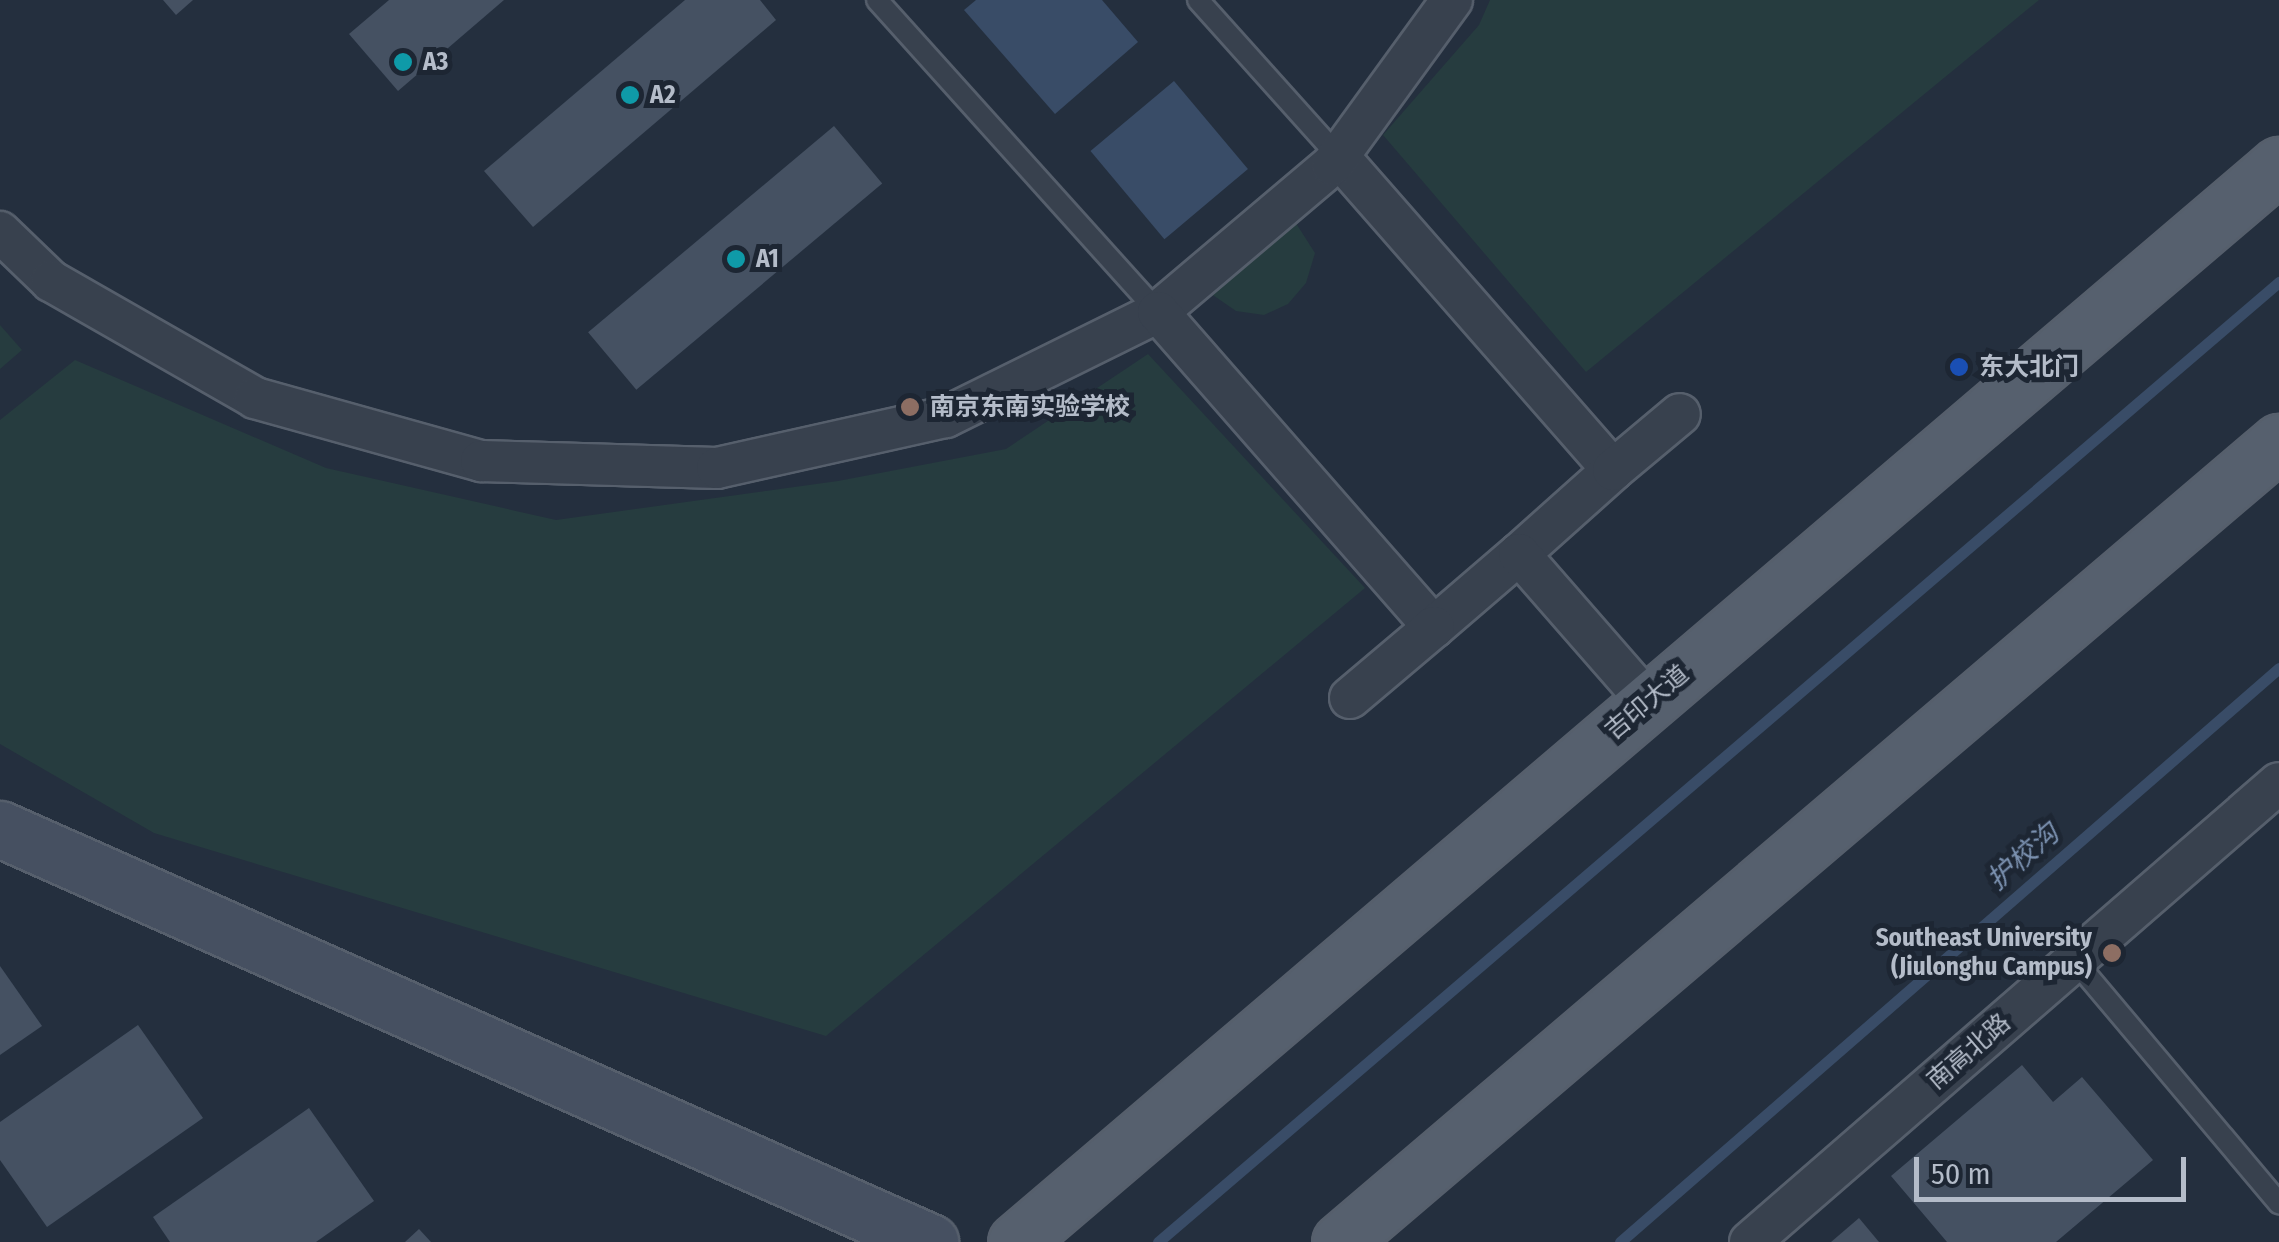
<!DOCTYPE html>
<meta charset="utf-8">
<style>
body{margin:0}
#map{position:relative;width:2279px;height:1242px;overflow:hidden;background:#242f3e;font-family:"Fira Sans Condensed","Noto Sans SC",sans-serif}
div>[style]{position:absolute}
.green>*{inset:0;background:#263c3f}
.water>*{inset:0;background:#394c67;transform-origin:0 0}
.stream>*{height:11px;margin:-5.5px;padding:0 5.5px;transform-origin:5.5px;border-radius:5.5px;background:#394c67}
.building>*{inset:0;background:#455162;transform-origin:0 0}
.roads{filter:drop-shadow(2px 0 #565f6c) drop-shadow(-2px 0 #565f6c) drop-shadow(0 2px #565f6c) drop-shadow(0 -2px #565f6c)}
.lane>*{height:20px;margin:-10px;padding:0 10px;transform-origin:10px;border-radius:10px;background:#38414e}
.street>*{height:40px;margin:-20px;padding:0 20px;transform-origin:20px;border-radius:20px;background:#38414e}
.secondary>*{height:55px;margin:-27.5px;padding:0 27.5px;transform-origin:27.5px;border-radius:27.5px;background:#465061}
.primary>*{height:55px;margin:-27.5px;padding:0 27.5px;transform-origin:27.5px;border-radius:27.5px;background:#56606e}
.dots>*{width:28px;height:28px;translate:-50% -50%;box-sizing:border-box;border:5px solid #1d2633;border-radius:50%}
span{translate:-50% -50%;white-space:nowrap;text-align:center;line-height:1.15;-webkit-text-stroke:10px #1d2633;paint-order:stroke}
.poi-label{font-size:25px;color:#b4bcc9;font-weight:700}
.left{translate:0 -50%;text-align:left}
.right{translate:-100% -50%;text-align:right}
.street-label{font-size:25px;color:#b4bcc9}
.water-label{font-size:28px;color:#7c92b1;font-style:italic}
.scale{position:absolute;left:1914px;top:1157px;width:272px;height:45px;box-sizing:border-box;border:5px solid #b4bcc9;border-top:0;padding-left:12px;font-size:30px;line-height:35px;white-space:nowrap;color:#b4bcc9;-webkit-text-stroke:8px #1d2633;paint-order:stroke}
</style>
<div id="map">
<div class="green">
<i style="clip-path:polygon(1490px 0,2039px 0,1586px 372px,1383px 135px,1479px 25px)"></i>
<i style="clip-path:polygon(1292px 217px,1315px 253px,1306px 283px,1288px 304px,1264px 315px,1236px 311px,1207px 291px)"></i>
<i style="clip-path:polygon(0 325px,22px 350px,0 369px)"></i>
<i style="clip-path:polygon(1148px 354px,1365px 588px,826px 1036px,154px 833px,0 744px,0 420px,75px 360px,326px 468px,556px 520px,838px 481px,1006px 449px)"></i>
</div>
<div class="water">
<i style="clip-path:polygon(976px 0,1102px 0,1138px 42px,1055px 114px,964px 10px)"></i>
<i style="left:1174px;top:81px;width:115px;height:109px;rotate:50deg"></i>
</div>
<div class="stream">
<i style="left:1158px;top:1242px;width:1476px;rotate:-40.58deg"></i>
<i style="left:1620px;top:1242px;width:874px;rotate:-41.06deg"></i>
</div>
<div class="building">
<i style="clip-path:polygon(163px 0,193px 0,176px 15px)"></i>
<i style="clip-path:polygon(389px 0,504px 0,398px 91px,349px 34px)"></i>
<i style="clip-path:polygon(685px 0,760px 0,776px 20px,533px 227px,484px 171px)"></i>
<i style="left:834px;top:126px;width:75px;height:321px;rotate:50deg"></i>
<i style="clip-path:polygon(0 966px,42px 1026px,0 1055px)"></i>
<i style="clip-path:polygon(138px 1025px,203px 1118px,47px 1227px,0 1160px,0 1122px)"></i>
<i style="clip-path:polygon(2022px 1065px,2053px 1102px,2082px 1077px,2153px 1160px,2056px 1242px,1947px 1242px,1891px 1176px)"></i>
<i style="clip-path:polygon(309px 1108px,374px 1201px,316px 1242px,170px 1242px,153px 1217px)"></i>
<i style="clip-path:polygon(1859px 1218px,1879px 1242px,1831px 1242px)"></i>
<i style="clip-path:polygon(419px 1229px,431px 1242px,405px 1242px)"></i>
</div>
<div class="roads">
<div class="lane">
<i style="left:877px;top:0;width:420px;rotate:48deg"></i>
<i style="left:1198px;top:0;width:210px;rotate:48.1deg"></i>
<i style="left:2075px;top:961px;width:317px;rotate:49.9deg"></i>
</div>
<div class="street">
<i style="left:1338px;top:156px;width:417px;rotate:48.8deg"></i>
<i style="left:1613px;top:470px;width:126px;rotate:138.2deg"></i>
<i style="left:0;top:232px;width:71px;rotate:43.9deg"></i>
<i style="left:51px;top:281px;width:235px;rotate:29.8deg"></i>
<i style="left:255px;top:398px;width:235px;rotate:15.6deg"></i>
<i style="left:481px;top:461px;width:236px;rotate:1.7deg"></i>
<i style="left:717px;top:468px;width:235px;rotate:-12.6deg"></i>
<i style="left:946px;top:417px;width:237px;rotate:-26.3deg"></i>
<i style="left:1158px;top:312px;width:228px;rotate:-40.2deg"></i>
<i style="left:1332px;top:165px;width:204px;rotate:-54deg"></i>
<i style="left:1158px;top:312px;width:419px;rotate:48.8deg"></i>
<i style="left:1434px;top:627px;width:112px;rotate:-40.7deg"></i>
<i style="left:1519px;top:554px;width:196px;rotate:48.9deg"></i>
<i style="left:1613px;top:470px;width:87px;rotate:-39.9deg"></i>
<i style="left:1350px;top:698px;width:110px;rotate:-40.2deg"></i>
<i style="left:1750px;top:1242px;width:700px;rotate:-40.95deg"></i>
</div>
<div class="secondary">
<i style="left:0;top:829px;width:1018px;rotate:23.95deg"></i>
</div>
<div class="primary">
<i style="left:1016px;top:1242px;width:1660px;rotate:-40.46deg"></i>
<i style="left:1340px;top:1242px;width:1234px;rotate:-40.43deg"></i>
</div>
</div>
<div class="dots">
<i style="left:403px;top:62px;background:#0f9aa8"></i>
<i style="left:630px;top:95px;background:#0f9aa8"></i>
<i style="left:736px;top:259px;background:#0f9aa8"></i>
<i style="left:1959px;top:367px;background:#1a4fb4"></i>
<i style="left:910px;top:407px;background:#8d6e63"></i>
<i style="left:2112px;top:953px;background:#8d6e63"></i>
</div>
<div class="poi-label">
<span class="left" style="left:423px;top:62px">A3</span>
<span class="left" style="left:650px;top:95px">A2</span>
<span class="left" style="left:756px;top:259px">A1</span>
<span class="left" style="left:1979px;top:367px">东大北门</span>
<span class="left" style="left:930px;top:407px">南京东南实验学校</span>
<span class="right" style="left:2092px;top:953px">Southeast University<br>(Jiulonghu Campus)</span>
</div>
<div class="street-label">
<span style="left:1647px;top:703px;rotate:-40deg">吉印大道</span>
<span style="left:1969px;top:1052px;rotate:-41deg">南高北路</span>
</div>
<div class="water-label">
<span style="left:2023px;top:857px;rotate:-41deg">护校沟</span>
</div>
<div class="scale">50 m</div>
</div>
